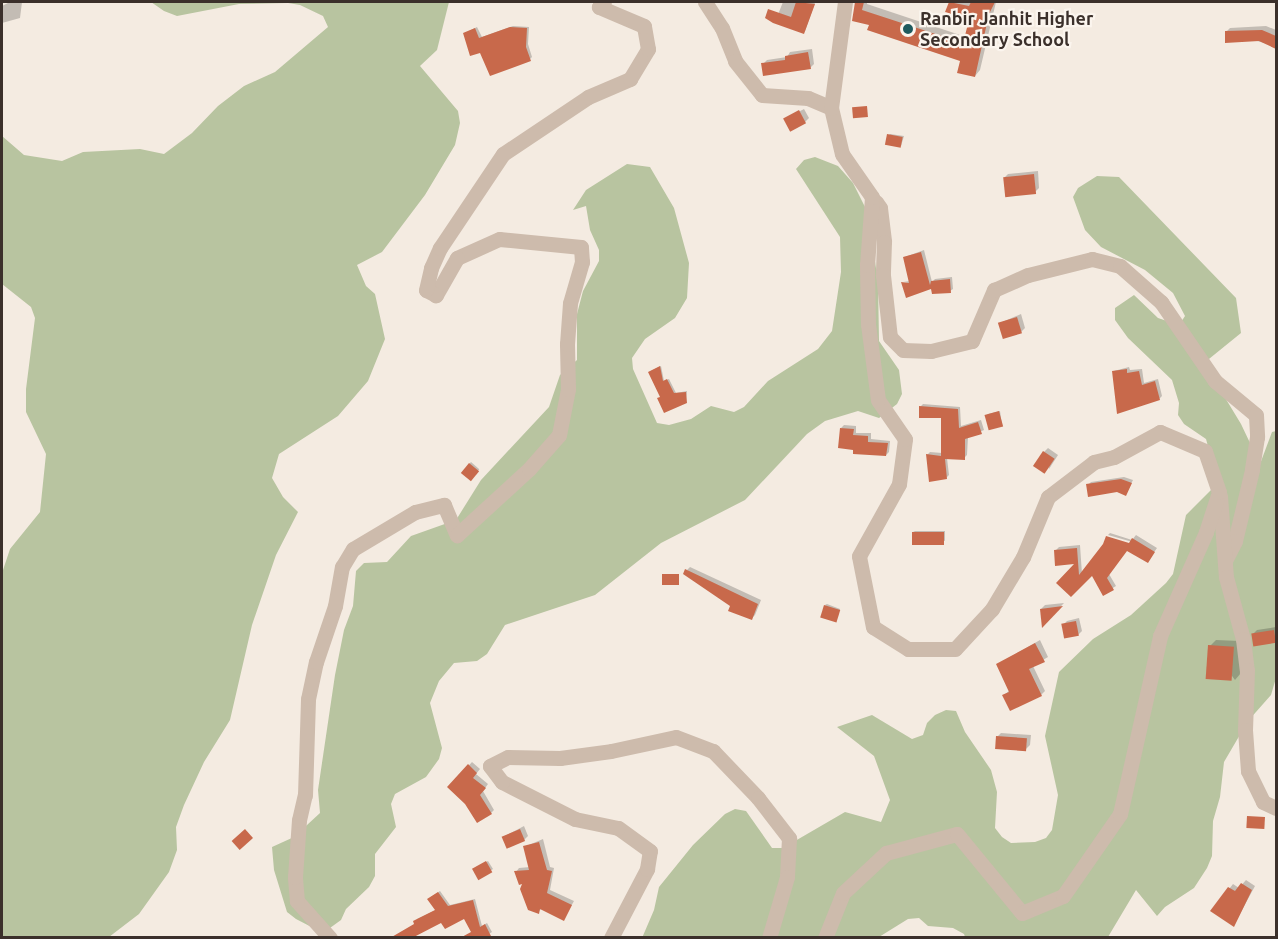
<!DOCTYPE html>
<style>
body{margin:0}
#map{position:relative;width:1278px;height:939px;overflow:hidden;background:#f4ebe1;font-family:Ubuntu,sans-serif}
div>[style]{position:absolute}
.green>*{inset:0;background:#b8c4a0}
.shadow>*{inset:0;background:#0003;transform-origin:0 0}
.building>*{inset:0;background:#c8694b;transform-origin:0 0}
.minor>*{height:15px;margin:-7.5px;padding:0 7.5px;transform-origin:7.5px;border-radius:7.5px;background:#cdbbac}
.dots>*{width:16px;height:16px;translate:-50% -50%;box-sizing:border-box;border:3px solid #fbf5ee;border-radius:50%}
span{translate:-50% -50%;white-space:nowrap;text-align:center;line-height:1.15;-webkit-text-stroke:4.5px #fbf5ee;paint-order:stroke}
.poi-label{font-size:18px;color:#3b302b;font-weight:700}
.left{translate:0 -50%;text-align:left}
.frame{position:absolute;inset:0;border:3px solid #3b302b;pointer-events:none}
</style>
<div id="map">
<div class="green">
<i style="clip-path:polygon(151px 2px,449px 2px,437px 50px,420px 66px,458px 111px,460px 123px,455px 145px,425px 195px,382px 252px,357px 265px,366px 286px,375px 294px,385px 339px,368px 381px,338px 416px,279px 454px,272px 478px,283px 497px,298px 512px,276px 555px,252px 625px,230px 720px,204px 762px,184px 805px,176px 827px,177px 850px,169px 872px,139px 914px,109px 937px,2px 937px,2px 573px,10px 549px,40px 512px,46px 454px,26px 412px,26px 389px,35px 318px,31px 307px,2px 284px,2px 136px,24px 155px,62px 161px,83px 152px,140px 149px,164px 154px,192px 133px,218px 106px,244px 86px,275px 72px,328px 27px,323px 16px,300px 5px,288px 3px,239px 4px,177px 16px,164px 11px)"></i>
<i style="clip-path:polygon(815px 157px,838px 166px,853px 183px,868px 213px,878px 282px,879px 341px,899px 370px,902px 394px,897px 404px,879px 418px,858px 411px,825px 421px,807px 434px,745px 500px,661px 543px,595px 595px,505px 625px,487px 654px,477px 661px,454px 663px,439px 681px,430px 703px,442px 748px,439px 759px,426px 777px,395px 794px,391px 804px,396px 827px,375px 854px,375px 876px,369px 887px,346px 909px,341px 920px,323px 933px,296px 919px,287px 912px,274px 870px,272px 847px,294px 837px,320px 813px,318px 790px,335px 675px,344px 630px,353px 606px,356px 571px,364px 563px,387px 562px,411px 536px,456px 520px,481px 480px,549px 407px,560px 375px,577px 360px,577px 314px,583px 291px,599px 261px,599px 250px,590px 230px,586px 206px,573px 210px,586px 190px,627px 164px,650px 167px,674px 208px,689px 263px,687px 298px,675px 318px,645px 339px,632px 358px,633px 369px,657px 423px,669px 425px,691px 419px,711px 406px,734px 412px,744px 407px,768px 381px,818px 349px,832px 331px,841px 272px,840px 237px,796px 169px,804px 160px)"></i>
<i style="clip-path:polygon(1097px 176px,1119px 177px,1236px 298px,1241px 333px,1204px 363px,1241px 424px,1260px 464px,1272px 432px,1276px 431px,1276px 678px,1271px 695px,1248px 721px,1224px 762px,1220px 797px,1213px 821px,1212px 856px,1207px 868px,1194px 888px,1165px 907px,1157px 916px,1136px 890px,1108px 937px,965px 937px,964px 934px,953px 928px,928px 926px,919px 918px,908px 919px,879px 937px,642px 938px,654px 910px,659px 887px,693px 845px,725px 814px,735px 809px,746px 811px,772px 848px,783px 848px,845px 812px,881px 822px,890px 800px,874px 756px,837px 727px,872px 715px,912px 739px,923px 735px,927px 723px,935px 715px,946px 710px,956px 711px,965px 732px,991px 770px,997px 792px,995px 828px,1002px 837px,1011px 843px,1035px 842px,1046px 838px,1052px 830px,1058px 795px,1045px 736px,1059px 672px,1093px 639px,1131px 615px,1166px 583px,1173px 574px,1186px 515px,1218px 483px,1206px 439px,1184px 424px,1178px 415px,1179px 403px,1172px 380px,1128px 338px,1115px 320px,1115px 308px,1134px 295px,1158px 318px,1179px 325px,1185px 316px,1173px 293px,1145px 270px,1101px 247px,1085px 230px,1073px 197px,1078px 188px)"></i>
</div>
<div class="shadow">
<i style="clip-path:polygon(10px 2px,22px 2px,20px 18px,2px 23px,2px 6px)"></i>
<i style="clip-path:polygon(783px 2px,815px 3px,805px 31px,775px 22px)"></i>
<i style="clip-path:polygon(856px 2px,867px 2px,867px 4px,966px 37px,970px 19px,947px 11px,951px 2px,996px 2px,980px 70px,975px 76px,961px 60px,871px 24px)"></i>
<i style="clip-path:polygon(513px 26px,529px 27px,528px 44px,532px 57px,530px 59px,465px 33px,477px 27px,482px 37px)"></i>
<i style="clip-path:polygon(1266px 26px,1276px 30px,1275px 46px,1226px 32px,1230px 28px)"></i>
<i style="clip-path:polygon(812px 49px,814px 64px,810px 68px,763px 64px,767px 60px,787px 57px,790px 52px)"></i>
<i style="clip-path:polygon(804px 109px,809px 118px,805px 122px,785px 119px)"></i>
<i style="clip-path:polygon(890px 134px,904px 136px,901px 146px,889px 135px)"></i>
<i style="clip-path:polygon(1038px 171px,1039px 188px,1035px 192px,1004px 178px,1008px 174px)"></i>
<i style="clip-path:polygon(924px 250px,932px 282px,935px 279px,952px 277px,953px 289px,950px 291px,903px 282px,910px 281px,905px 257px)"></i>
<i style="clip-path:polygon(1021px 314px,1025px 328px,1021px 332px,1000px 323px)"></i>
<i style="clip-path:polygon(661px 366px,664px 381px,669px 379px,676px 393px,687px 391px,686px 401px,662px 396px,651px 371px)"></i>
<i style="clip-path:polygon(1129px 367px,1130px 370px,1142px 369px,1144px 383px,1158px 379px,1162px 396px,1159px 399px,1114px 371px)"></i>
<i style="clip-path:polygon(923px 404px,960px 407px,961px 426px,981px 420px,984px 430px,968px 437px,967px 455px,964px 458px,947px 458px,949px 475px,946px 478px,927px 455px,930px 452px,942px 453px,942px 416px,920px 407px)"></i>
<i style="clip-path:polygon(1000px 411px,1002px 425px,987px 415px,988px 414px)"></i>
<i style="clip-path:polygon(844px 425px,856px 426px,856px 433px,871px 433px,871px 439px,890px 441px,889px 452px,886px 455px,841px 428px)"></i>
<i style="clip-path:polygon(1048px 448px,1058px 455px,1049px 469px,1044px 452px)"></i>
<i style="left:471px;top:462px;width:11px;height:14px;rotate:41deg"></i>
<i style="clip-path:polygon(1124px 477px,1133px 480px,1126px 494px,1088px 485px,1091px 482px)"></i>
<i style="clip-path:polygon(915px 531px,945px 531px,945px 541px,913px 532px)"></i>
<i style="clip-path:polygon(1110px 533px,1132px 540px,1136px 535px,1157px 548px,1148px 561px,1127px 549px,1109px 574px,1116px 586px,1103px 594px,1092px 573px,1071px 595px,1058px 583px,1077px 563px,1057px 564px,1056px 550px,1059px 547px,1080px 545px,1082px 574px,1104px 544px,1107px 537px,1135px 546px,1136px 543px,1108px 535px)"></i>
<i style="clip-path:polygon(690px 567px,761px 600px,755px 615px,752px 618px,732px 606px,687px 570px)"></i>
<i style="clip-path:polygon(1064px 603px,1046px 622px,1041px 609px,1045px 605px)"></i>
<i style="clip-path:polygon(827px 604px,840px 609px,835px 620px,825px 605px)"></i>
<i style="clip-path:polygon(1079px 618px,1082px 631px,1078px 635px,1063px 625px,1067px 621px)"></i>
<i style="clip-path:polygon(1276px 627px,1276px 642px,1253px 634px,1257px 630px)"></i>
<i style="clip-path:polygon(1040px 640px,1048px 657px,1033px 666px,1045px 691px,1041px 695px,1004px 695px,1010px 690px,998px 664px)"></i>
<i style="clip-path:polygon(1216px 640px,1240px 641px,1241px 673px,1235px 680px,1210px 646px)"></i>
<i style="clip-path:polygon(1001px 733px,1031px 735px,1030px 745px,1026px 749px,997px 737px)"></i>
<i style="clip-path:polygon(472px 762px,480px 769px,476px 774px,488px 784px,483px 791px,494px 810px,491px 813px,467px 803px,449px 787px)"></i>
<i style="clip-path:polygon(524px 826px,528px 836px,524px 840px,503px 837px)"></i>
<i style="clip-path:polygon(543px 839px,550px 867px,554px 868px,550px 890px,574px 901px,564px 919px,542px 908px,538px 912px,516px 872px,519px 868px,530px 867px,524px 847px)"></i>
<i style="clip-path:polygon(488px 861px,493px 869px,479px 878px,476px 868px)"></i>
<i style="clip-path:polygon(1246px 880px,1255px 886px,1234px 925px,1212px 911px,1233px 884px,1239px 888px)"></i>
<i style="clip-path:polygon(440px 891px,450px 905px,475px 899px,482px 926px,487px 923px,492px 932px,484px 937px,464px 917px,416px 924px,417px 919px,436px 910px,431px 897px)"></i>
</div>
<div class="building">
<i style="clip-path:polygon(796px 2px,815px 4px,804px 34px,773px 23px,765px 18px,768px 9px,791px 17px)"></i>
<i style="clip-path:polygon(855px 2px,864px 2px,862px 10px,963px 43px,969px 20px,945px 12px,949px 2px,969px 6px,971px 2px,995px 2px,989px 14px,975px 77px,957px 73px,960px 61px,867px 30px,869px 25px,852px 21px)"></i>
<i style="clip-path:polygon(510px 27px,527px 28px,526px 47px,531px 61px,490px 76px,480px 53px,470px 56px,463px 33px,475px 28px,479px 38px)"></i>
<i style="clip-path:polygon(1262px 30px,1276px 36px,1276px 49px,1259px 41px,1225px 43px,1225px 31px)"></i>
<i style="clip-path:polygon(808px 52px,811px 69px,763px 76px,761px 63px,785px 60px,785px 56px)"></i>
<i style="left:867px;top:106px;width:11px;height:15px;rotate:85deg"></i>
<i style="left:799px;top:110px;width:15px;height:18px;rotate:62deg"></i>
<i style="left:887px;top:134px;width:16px;height:11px;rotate:11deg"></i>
<i style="left:1034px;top:174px;width:20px;height:31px;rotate:84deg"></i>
<i style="clip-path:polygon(921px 252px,930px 285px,931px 281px,950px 279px,951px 293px,932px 294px,931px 289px,906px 298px,901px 282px,909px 283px,903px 257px)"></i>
<i style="left:1017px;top:317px;width:17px;height:20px;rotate:73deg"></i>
<i style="clip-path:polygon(660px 366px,663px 381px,667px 379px,674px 393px,686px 392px,687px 403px,664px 413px,657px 398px,660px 397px,648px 372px)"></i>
<i style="clip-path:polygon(1127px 369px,1127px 373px,1139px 371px,1142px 385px,1155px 381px,1160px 400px,1117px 414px,1112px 371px)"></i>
<i style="clip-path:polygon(919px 406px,958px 409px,959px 428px,978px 422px,982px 434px,965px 439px,965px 460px,945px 459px,947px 479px,929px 482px,926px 454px,941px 456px,941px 418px,919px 418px)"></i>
<i style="left:999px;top:411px;width:16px;height:15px;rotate:75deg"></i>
<i style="clip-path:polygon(840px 428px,854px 429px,853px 435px,868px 436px,868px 442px,888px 443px,886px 456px,853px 454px,853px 450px,838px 448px)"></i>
<i style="left:1043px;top:451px;width:14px;height:18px;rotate:34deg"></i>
<i style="left:469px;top:463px;width:13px;height:13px;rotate:39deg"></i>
<i style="clip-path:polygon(1121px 479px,1132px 483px,1126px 496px,1117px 492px,1088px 497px,1086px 484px)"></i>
<i style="left:912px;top:532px;width:32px;height:13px"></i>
<i style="clip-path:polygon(1106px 536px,1129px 543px,1132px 538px,1155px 552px,1148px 563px,1127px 551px,1107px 578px,1114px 590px,1103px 596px,1092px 576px,1071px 597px,1056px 583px,1074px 564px,1055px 566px,1054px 550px,1077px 548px,1079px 575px,1103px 544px)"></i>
<i style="clip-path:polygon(685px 569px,758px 604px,752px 620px,728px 611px,730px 606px,683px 574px)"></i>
<i style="left:662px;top:574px;width:17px;height:11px"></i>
<i style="left:824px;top:605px;width:17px;height:13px;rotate:17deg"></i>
<i style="clip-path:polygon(1063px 606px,1042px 628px,1040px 609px)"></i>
<i style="left:1076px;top:621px;width:15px;height:15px;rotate:79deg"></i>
<i style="left:1274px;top:630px;width:13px;height:23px;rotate:81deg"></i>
<i style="clip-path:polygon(1035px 643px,1045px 662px,1029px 669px,1042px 696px,1010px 711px,1002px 695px,1009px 692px,996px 664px)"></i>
<i style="left:1208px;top:645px;width:26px;height:34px;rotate:4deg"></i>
<i style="left:996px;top:736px;width:31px;height:13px;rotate:4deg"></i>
<i style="clip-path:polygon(468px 764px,477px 773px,473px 778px,486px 788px,480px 795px,492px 814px,477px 823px,465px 804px,447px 787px)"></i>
<i style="left:1247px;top:816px;width:18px;height:12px;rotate:3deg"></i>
<i style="left:245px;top:829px;width:12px;height:18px;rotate:48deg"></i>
<i style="left:520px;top:829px;width:13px;height:20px;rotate:67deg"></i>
<i style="clip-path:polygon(539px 842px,547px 870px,552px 871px,547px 893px,572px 905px,564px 921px,540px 909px,539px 914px,528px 910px,520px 889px,522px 884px,519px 885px,514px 871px,529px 870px,523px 846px)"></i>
<i style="left:486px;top:861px;width:13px;height:16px;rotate:61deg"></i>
<i style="clip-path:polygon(1241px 883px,1252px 890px,1234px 927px,1210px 911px,1228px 887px,1235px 891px)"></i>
<i style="clip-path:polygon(438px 892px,448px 906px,473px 900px,480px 927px,485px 924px,492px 938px,460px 938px,471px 932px,464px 919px,445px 929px,441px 923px,412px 938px,390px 938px,414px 924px,413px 921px,435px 910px,427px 899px)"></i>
</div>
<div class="minor">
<i style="left:705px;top:2px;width:31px;rotate:57deg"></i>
<i style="left:722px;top:28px;width:35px;rotate:68deg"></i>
<i style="left:735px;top:61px;width:43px;rotate:51.5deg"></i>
<i style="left:762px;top:95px;width:46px;rotate:3.7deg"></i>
<i style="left:808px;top:98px;width:25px;rotate:23deg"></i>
<i style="left:876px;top:202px;width:7px;rotate:56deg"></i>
<i style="left:880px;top:208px;width:34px;rotate:83deg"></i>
<i style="left:884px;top:242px;width:33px;rotate:92deg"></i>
<i style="left:883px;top:275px;width:62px;rotate:83.6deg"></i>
<i style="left:890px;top:337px;width:18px;rotate:45deg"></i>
<i style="left:903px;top:350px;width:28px;rotate:2deg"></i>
<i style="left:931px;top:351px;width:42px;rotate:-13.7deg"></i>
<i style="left:972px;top:341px;width:56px;rotate:-66.7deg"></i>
<i style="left:994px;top:290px;width:37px;rotate:-24deg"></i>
<i style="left:1028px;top:275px;width:66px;rotate:-14deg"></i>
<i style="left:1092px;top:259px;width:29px;rotate:14deg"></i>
<i style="left:1120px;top:266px;width:55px;rotate:41.3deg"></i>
<i style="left:1161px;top:302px;width:96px;rotate:55.6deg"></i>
<i style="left:1215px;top:381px;width:53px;rotate:39.7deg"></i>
<i style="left:1256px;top:415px;width:22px;rotate:87deg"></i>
<i style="left:1257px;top:437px;width:33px;rotate:99deg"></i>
<i style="left:1252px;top:470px;width:73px;rotate:103.5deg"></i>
<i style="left:1235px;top:541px;width:22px;rotate:117deg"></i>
<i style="left:1220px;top:496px;width:81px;rotate:85.8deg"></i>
<i style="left:1226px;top:577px;width:64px;rotate:74.7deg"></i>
<i style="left:1243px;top:639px;width:31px;rotate:83deg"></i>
<i style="left:1247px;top:670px;width:60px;rotate:91.9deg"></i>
<i style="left:1245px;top:730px;width:41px;rotate:85.8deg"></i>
<i style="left:1248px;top:771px;width:34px;rotate:64deg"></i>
<i style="left:1263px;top:802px;width:14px;rotate:25deg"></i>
<i style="left:330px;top:938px;width:50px;rotate:-131.7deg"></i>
<i style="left:297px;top:901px;width:24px;rotate:-95deg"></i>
<i style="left:295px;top:877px;width:57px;rotate:-86deg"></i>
<i style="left:299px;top:820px;width:26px;rotate:-77deg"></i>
<i style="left:305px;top:795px;width:96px;rotate:-88.2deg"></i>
<i style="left:308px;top:699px;width:38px;rotate:-78deg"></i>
<i style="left:316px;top:662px;width:59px;rotate:-71.3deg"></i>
<i style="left:335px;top:606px;width:40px;rotate:-80deg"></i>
<i style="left:342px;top:567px;width:21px;rotate:-59deg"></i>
<i style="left:353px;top:549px;width:72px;rotate:-30.8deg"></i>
<i style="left:415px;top:512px;width:30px;rotate:-14deg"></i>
<i style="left:444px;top:505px;width:33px;rotate:67deg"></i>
<i style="left:457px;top:535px;width:98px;rotate:-42.5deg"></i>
<i style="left:529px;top:469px;width:45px;rotate:-48.6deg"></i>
<i style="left:559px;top:435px;width:47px;rotate:-78.9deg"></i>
<i style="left:568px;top:389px;width:45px;rotate:-91.3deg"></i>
<i style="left:567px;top:344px;width:41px;rotate:-85.8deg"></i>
<i style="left:570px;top:303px;width:43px;rotate:-73.7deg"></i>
<i style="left:582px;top:262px;width:15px;rotate:-94deg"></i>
<i style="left:581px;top:247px;width:82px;rotate:-174.4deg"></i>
<i style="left:499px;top:239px;width:46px;rotate:155.7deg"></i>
<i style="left:457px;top:258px;width:43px;rotate:119.6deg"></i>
<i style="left:436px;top:295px;width:11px;rotate:-153deg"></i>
<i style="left:426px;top:290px;width:23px;rotate:-77deg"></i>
<i style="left:431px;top:268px;width:22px;rotate:-66deg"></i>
<i style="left:440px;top:248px;width:113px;rotate:-56.2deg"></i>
<i style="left:503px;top:154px;width:102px;rotate:-33.8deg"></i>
<i style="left:588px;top:97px;width:46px;rotate:-23.2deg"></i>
<i style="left:630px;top:79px;width:35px;rotate:-59deg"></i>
<i style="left:648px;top:49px;width:23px;rotate:-100deg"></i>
<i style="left:644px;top:26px;width:49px;rotate:-157.1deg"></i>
<i style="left:599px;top:7px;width:7px;rotate:-45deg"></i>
<i style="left:611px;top:938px;width:78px;rotate:-62.4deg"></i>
<i style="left:647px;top:869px;width:18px;rotate:-81deg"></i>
<i style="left:650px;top:851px;width:39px;rotate:-144deg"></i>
<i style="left:618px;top:828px;width:44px;rotate:-168.2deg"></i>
<i style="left:575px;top:819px;width:82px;rotate:-153.1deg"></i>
<i style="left:502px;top:782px;width:20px;rotate:-127deg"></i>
<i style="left:490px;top:766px;width:20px;rotate:-27deg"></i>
<i style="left:508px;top:757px;width:52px;rotate:1.1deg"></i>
<i style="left:560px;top:758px;width:51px;rotate:-7.8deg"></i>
<i style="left:611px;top:751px;width:66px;rotate:-12.2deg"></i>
<i style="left:676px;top:737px;width:40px;rotate:21deg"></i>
<i style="left:713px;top:751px;width:65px;rotate:46.2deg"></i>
<i style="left:758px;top:798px;width:51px;rotate:52.2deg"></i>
<i style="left:789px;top:838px;width:39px;rotate:93deg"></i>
<i style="left:787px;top:877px;width:64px;rotate:106.4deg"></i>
<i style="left:825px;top:938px;width:48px;rotate:-68.2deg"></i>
<i style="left:843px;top:893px;width:59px;rotate:-42.9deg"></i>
<i style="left:886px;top:853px;width:73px;rotate:-15deg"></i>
<i style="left:957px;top:834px;width:102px;rotate:50.6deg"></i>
<i style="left:1022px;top:913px;width:44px;rotate:-22.5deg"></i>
<i style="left:1063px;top:896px;width:100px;rotate:-55.2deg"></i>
<i style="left:1120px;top:814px;width:182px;rotate:-77.3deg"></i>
<i style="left:1160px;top:636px;width:114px;rotate:-66.1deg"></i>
<i style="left:1206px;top:532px;width:42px;rotate:-72deg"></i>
<i style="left:1219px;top:492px;width:43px;rotate:-108.9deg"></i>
<i style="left:1205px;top:451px;width:49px;rotate:-157.1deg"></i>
<i style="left:1160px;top:432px;width:52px;rotate:151.5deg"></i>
<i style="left:1114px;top:457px;width:21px;rotate:166deg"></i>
<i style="left:1094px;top:462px;width:58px;rotate:142.7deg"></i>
<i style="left:1048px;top:497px;width:65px;rotate:112.6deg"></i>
<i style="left:1023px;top:557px;width:61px;rotate:120.8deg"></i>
<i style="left:992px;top:609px;width:54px;rotate:132.8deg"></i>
<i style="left:955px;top:649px;width:47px;rotate:180deg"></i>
<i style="left:908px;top:649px;width:41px;rotate:-147.8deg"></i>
<i style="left:873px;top:627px;width:72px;rotate:-101.2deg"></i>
<i style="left:859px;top:556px;width:82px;rotate:-60.9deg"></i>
<i style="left:899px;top:484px;width:45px;rotate:-82.4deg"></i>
<i style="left:905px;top:439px;width:47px;rotate:-124.7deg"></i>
<i style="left:878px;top:400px;width:77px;rotate:-97.5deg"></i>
<i style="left:868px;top:324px;width:59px;rotate:-91deg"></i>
<i style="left:867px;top:265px;width:68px;rotate:-85.8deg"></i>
<i style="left:872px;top:197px;width:52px;rotate:-124.9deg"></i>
<i style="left:842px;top:154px;width:47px;rotate:-103.4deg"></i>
<i style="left:831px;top:108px;width:107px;rotate:-82.5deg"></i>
</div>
<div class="dots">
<i style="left:908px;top:29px;background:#1f5a5e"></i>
</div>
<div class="poi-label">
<span class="left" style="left:920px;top:29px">Ranbir Janhit Higher<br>Secondary School</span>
</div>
<div class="frame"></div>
</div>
